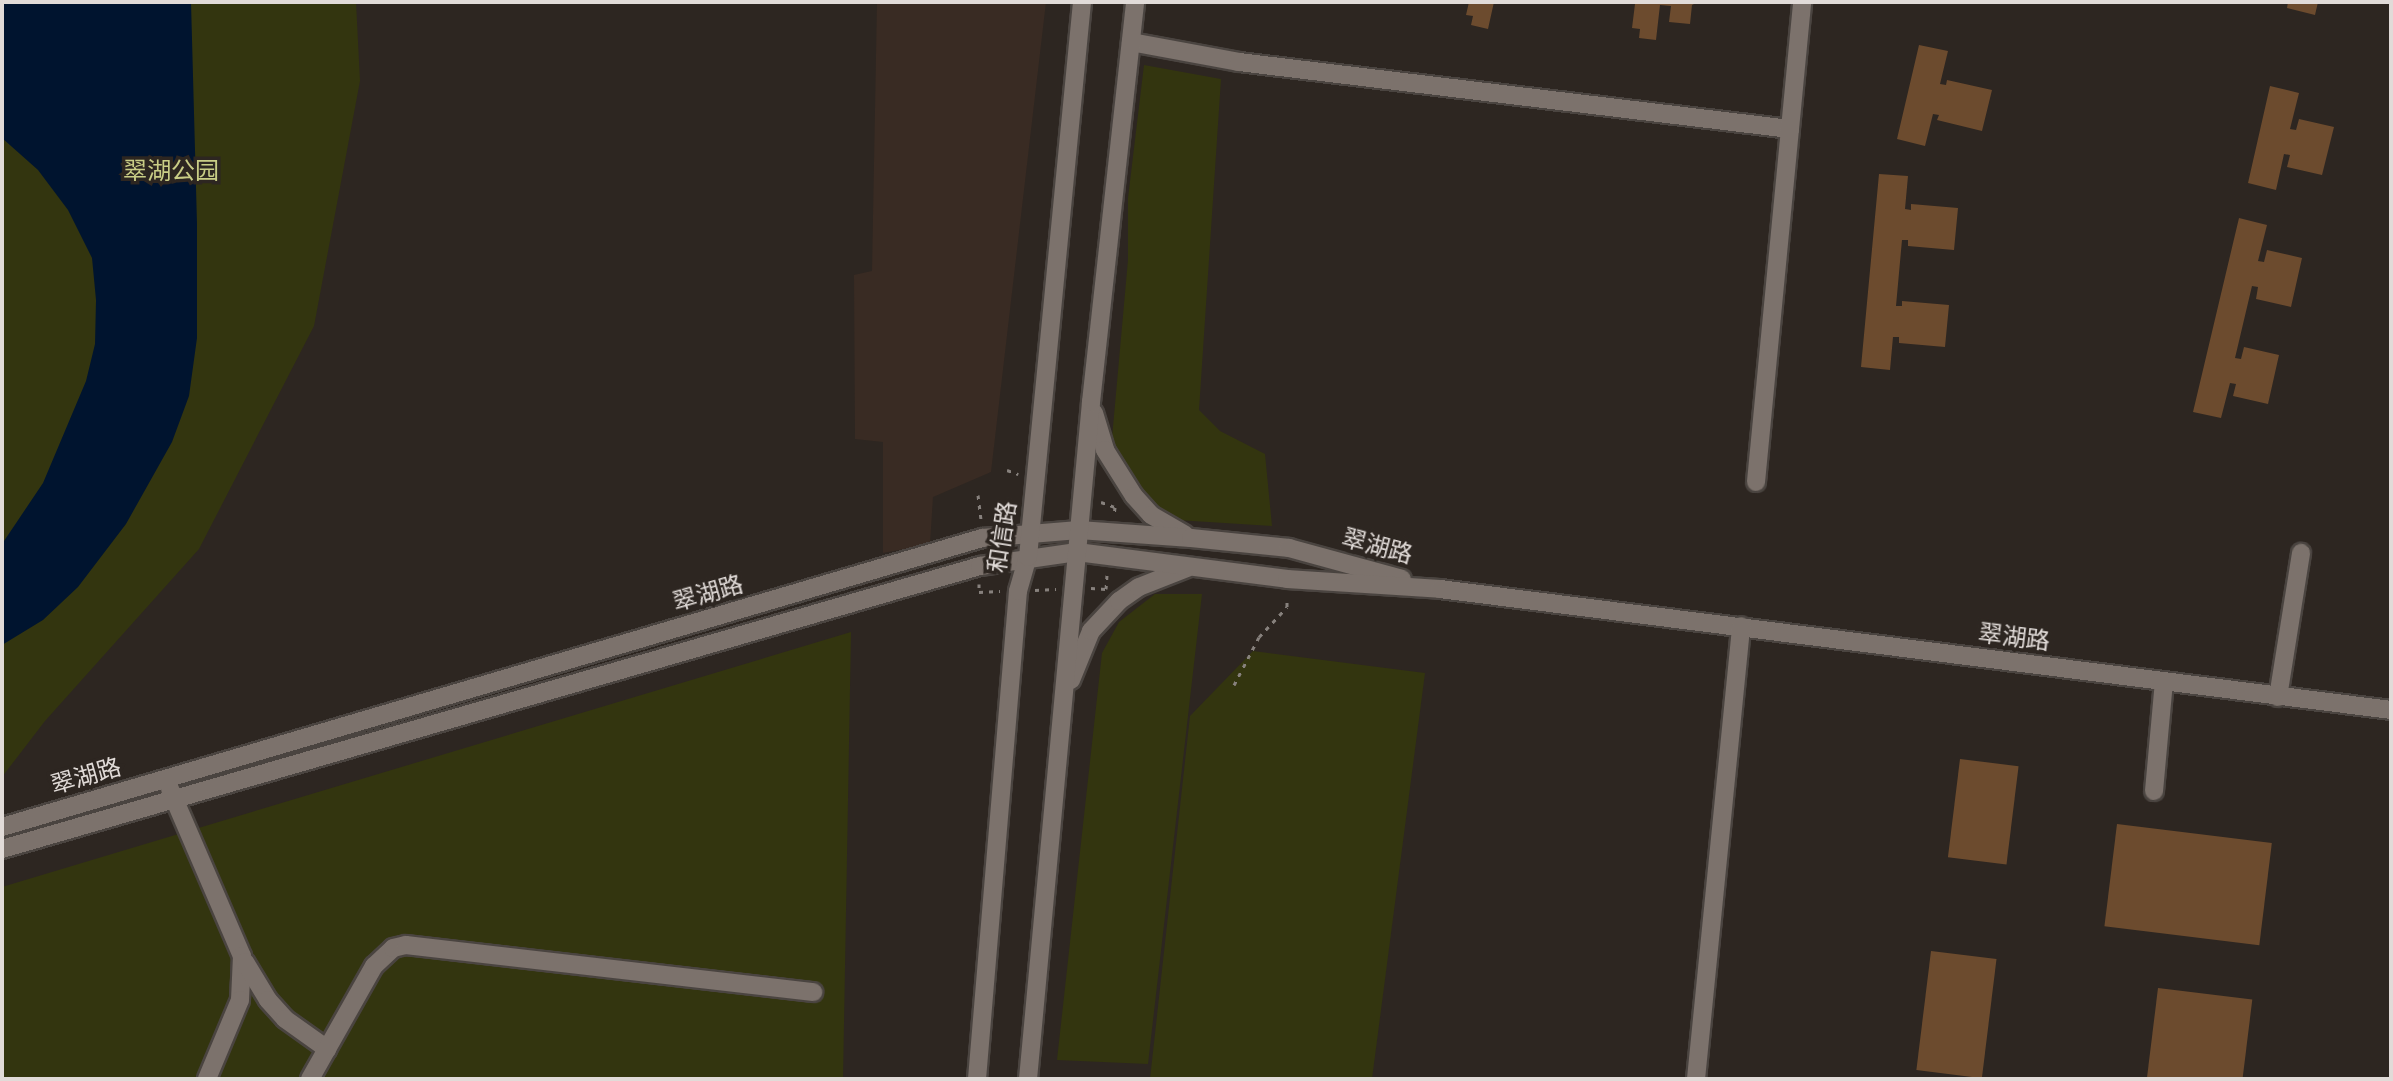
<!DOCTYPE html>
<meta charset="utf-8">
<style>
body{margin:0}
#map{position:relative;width:2393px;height:1081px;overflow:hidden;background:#2d2621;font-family:Karla,"Noto Sans SC",sans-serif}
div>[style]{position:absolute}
.built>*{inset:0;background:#392b23}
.green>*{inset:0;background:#33350f}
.water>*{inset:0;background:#00142f}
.building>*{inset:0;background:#6c4b2e;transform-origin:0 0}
.path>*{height:3px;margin-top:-1.5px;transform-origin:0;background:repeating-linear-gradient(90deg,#87817d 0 4px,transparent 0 10px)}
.roads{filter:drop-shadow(2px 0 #4a4440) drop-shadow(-2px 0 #4a4440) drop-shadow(0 2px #4a4440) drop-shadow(0 -2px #4a4440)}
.minor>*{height:18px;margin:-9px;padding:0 9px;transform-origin:9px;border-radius:9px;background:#7c726c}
span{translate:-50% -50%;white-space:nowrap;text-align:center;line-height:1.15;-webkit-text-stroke:7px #2d2621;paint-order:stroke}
.park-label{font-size:24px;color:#c9cd86}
.street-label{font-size:24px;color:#e1dbd8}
.frame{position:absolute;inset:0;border:4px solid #e1dbd8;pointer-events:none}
</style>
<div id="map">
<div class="built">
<i style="clip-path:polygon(877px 2px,1046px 2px,991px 472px,933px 497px,930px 544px,883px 553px,883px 442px,855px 439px,854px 275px,872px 271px)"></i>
</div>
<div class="green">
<i style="clip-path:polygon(2px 2px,356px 2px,360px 81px,314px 326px,199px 549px,45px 721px,2px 777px)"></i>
<i style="clip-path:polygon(1144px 65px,1221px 79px,1199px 410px,1220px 431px,1265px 454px,1272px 526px,1177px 520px,1149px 504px,1120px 464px,1112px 438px,1128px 260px,1128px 198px)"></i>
<i style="clip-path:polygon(1155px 594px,1202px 594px,1148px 1064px,1057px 1060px,1102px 653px,1119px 622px)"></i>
<i style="clip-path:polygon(851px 632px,843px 1079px,2px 1079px,2px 887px)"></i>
<i style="clip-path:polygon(1253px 651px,1425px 673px,1372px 1079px,1150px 1079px,1190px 716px)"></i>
</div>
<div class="water">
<i style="clip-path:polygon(2px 2px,191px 2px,197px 224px,197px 338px,189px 396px,172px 442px,126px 524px,78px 587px,43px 620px,2px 645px,2px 544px,43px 483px,86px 381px,95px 344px,96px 300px,92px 258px,68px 210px,38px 170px,2px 138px)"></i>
</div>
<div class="building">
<i style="clip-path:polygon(1469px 2px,1494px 2px,1488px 29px,1471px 25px,1473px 16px,1466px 15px)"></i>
<i style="clip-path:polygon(1642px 2px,1698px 2px,1692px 5px,1690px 24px,1669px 22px,1671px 6px,1660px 5px,1656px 40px,1639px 38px,1640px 29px,1632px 28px,1635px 4px)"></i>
<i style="clip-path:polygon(2288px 2px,2318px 2px,2315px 15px,2287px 8px)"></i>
<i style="clip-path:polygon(1919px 45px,1948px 51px,1940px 84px,1946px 85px,1947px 80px,1992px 90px,1982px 131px,1937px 120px,1939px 115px,1933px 114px,1925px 146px,1897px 139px)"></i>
<i style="clip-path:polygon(2270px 86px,2299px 93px,2290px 129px,2296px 130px,2299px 119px,2334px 127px,2322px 175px,2287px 167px,2290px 155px,2284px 154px,2276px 190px,2248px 183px)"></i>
<i style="clip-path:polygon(1879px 174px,1908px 176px,1905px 209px,1911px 210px,1911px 204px,1958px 208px,1954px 250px,1908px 246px,1908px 240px,1902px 240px,1896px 306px,1902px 306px,1902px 301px,1949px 305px,1945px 347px,1899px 343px,1899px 337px,1893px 337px,1890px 370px,1861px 367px)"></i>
<i style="clip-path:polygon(2239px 218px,2267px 225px,2258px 261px,2264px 262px,2267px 250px,2302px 258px,2291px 307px,2256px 299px,2258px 287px,2252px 286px,2235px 358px,2241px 359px,2244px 347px,2279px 355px,2268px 404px,2233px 396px,2236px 384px,2230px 383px,2221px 418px,2193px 412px)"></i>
<i style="left:1960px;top:759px;width:59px;height:99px;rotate:7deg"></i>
<i style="left:2117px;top:824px;width:156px;height:103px;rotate:7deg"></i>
<i style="left:1931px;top:951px;width:66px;height:120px;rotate:7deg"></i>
<i style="left:2158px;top:988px;width:95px;height:92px;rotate:7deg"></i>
</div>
<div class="path">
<i style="left:1007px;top:470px;width:12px;rotate:20deg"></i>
<i style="left:978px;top:495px;width:25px;rotate:83deg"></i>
<i style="left:1101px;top:502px;width:15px;rotate:20deg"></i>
<i style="left:1115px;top:507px;width:9px;rotate:96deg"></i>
<i style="left:979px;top:584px;width:8px;rotate:90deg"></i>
<i style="left:979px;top:592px;width:21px;rotate:-3deg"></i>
<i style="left:1091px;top:588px;width:15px;rotate:4deg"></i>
<i style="left:1106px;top:589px;width:14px;rotate:-86deg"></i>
<i style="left:1035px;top:590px;width:21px;rotate:-3deg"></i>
<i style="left:1234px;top:685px;width:54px;rotate:-62.5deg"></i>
<i style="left:1259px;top:637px;width:41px;rotate:-47deg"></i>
<i style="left:1287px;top:607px;width:8px;rotate:-90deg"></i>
</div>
<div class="roads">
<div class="minor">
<i style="left:1131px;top:42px;width:110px;rotate:10.5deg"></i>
<i style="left:1239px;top:62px;width:555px;rotate:6.93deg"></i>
<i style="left:1094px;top:413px;width:39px;rotate:73deg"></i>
<i style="left:1105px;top:450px;width:54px;rotate:57.8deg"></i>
<i style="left:1134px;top:496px;width:25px;rotate:48deg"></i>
<i style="left:1151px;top:515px;width:39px;rotate:30deg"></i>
<i style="left:1756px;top:482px;width:482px;rotate:-84.5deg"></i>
<i style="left:1071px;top:680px;width:53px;rotate:-67.8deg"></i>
<i style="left:1091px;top:631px;width:41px;rotate:-47deg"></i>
<i style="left:1119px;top:601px;width:24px;rotate:-35deg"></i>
<i style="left:1139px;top:587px;width:52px;rotate:-21.6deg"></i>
<i style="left:2278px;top:697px;width:146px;rotate:-80.9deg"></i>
<i style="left:170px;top:789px;width:182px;rotate:66.7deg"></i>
<i style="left:242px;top:956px;width:44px;rotate:92.6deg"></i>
<i style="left:240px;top:1000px;width:86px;rotate:112.7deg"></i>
<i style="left:2154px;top:791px;width:109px;rotate:-84.8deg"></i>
<i style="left:2px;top:827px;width:1022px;rotate:-16.43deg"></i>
<i style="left:982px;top:538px;width:97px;rotate:-4.7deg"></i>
<i style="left:1079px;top:530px;width:112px;rotate:4.1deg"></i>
<i style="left:1191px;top:538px;width:99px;rotate:5.8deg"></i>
<i style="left:1289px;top:548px;width:117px;rotate:15.3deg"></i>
<i style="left:2px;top:849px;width:1018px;rotate:-16.14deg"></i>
<i style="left:980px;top:566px;width:98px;rotate:-8.2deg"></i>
<i style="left:1077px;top:552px;width:212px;rotate:7.3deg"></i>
<i style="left:1287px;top:579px;width:153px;rotate:3.7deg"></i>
<i style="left:1440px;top:589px;width:959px;rotate:7.25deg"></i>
<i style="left:245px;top:962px;width:44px;rotate:58.8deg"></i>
<i style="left:268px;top:1000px;width:25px;rotate:48deg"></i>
<i style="left:285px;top:1019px;width:52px;rotate:35.5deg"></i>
<i style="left:310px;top:1079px;width:130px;rotate:-60.5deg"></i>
<i style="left:374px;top:966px;width:26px;rotate:-43deg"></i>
<i style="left:393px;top:948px;width:13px;rotate:-13deg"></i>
<i style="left:406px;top:945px;width:410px;rotate:6.6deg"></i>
<i style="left:977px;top:1079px;width:490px;rotate:-85.2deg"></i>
<i style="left:1018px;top:591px;width:35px;rotate:-74deg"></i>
<i style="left:1028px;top:557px;width:558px;rotate:-84.44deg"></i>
<i style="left:1028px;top:1079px;width:680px;rotate:-84.68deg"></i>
<i style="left:1091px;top:402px;width:402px;rotate:-83.7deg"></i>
<i style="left:1696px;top:1079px;width:455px;rotate:-84.3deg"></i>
</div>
</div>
<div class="park-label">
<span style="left:171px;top:172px">翠湖公园</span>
</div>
<div class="street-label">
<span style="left:1003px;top:537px;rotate:-81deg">和信路</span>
<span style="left:1377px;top:547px;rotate:15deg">翠湖路</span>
<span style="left:708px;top:594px;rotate:-16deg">翠湖路</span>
<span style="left:2014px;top:638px;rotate:7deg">翠湖路</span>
<span style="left:86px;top:777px;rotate:-16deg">翠湖路</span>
</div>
<div class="frame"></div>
</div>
